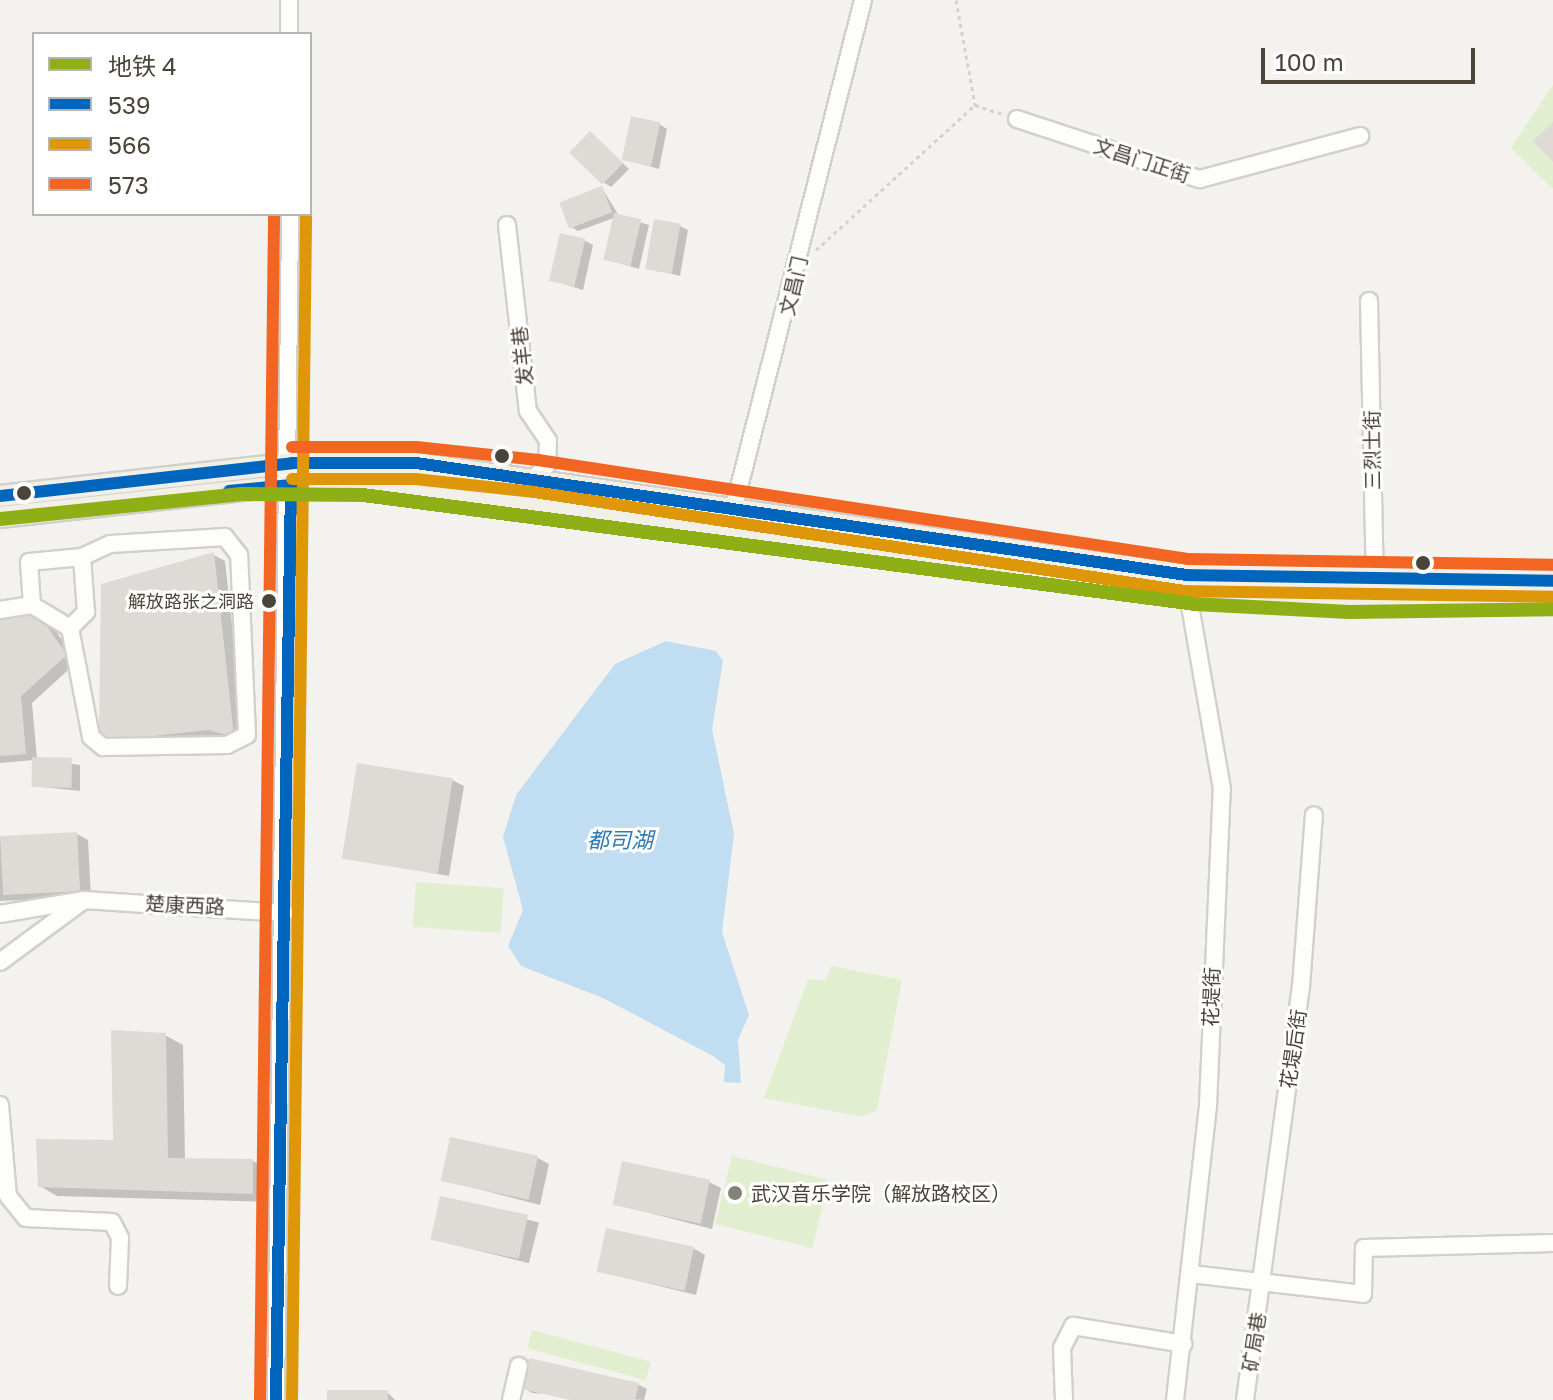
<!DOCTYPE html>
<meta charset="utf-8">
<style>
body{margin:0}
#map{position:relative;width:1553px;height:1400px;overflow:hidden;background:#f4f2ee;font-family:"Golos Text","Noto Sans SC",sans-serif}
div>[style]{position:absolute}
.green>*{inset:0;background:#e1eecf;transform-origin:0 0}
.water>*{inset:0;background:#c0ddf1}
.shadow>*{inset:0;background:#0003;transform-origin:0 0}
.building>*{inset:0;background:#dedbd6;transform-origin:0 0}
.path>*{height:3px;margin-top:-1.5px;transform-origin:0;background:repeating-linear-gradient(90deg,#d3d2cc 0 4px,transparent 0 8px)}
.roads{filter:drop-shadow(2px 0 #d2d0cb) drop-shadow(-2px 0 #d2d0cb) drop-shadow(0 2px #d2d0cb) drop-shadow(0 -2px #d2d0cb)}
.minor>*{height:16px;margin:-8px;padding:0 8px;transform-origin:8px;border-radius:8px;background:#fdfdfc}
.major>*{height:20px;margin:-10px;padding:0 10px;transform-origin:10px;border-radius:10px;background:#f2efe6}
.bus-1>*{height:12px;margin:-6px;padding:0 6px;transform-origin:6px;border-radius:6px;background:#0065bd}
.bus-2>*{height:12px;margin:-6px;padding:0 6px;transform-origin:6px;border-radius:6px;background:#dd9709}
.bus-3>*{height:12px;margin:-6px;padding:0 6px;transform-origin:6px;border-radius:6px;background:#f26522}
.metro-1>*{height:14px;margin:-7px;padding:0 7px;transform-origin:7px;border-radius:7px;background:#8faf16}
.dots>*{width:22px;height:22px;translate:-50% -50%;box-sizing:border-box;border:4px solid #fff;border-radius:50%}
span{translate:-50% -50%;white-space:nowrap;text-align:center;line-height:1.15;-webkit-text-stroke:6px #fff;paint-order:stroke}
.bus-label{font-size:18px;color:#4b4439}
.right{translate:-100% -50%;text-align:right}
.street-label{font-size:20px;color:#4b4439}
.poi-label{font-size:20px;color:#4b4439}
.left{translate:0 -50%;text-align:left}
.water-label{font-size:22px;color:#2e7ab2;font-style:italic}
.legend{position:absolute;left:32px;top:32px;width:280px;height:184px;box-sizing:border-box;background:#fff;border:2px solid #b7b4b0;margin:0;padding:10px 14px;list-style:none;font-size:24px;color:#4b4439}
.legend li{display:flex;align-items:center;gap:16px;height:40px}
.legend b{width:40px;border:2px solid #b7b4b0}
.scale{position:absolute;left:1261px;top:48px;width:214px;height:36px;box-sizing:border-box;border:4px solid #4b4439;border-top:0;padding-left:10px;font-size:24px;line-height:28px;white-space:nowrap;color:#4b4439;-webkit-text-stroke:6px #fff;paint-order:stroke}
</style>
<div id="map">
<div class="green">
<i style="clip-path:polygon(1553px 85px,1553px 189px,1511px 148px)"></i>
<i style="left:416px;top:882px;width:88px;height:45px;rotate:4deg"></i>
<i style="clip-path:polygon(832px 966px,902px 980px,877px 1110px,862px 1117px,764px 1098px,808px 979px,825px 981px)"></i>
<i style="left:732px;top:1156px;width:100px;height:70px;rotate:14deg"></i>
<i style="left:532px;top:1330px;width:123px;height:19px;rotate:15deg"></i>
</div>
<div class="water">
<i style="clip-path:polygon(666px 641px,716px 651px,723px 661px,712px 729px,734px 834px,722px 932px,749px 1015px,738px 1040px,741px 1083px,724px 1082px,725px 1065px,713px 1056px,603px 998px,521px 966px,508px 946px,523px 910px,503px 837px,516px 795px,615px 664px)"></i>
</div>
<div class="shadow">
<i style="clip-path:polygon(659px 124px,667px 129px,659px 169px,624px 159px)"></i>
<i style="clip-path:polygon(591px 133px,629px 169px,611px 187px,603px 182px)"></i>
<i style="clip-path:polygon(602px 188px,619px 216px,649px 225px,639px 269px,605px 259px,614px 218px,578px 231px,570px 226px)"></i>
<i style="clip-path:polygon(680px 226px,688px 230px,680px 276px,648px 268px)"></i>
<i style="clip-path:polygon(584px 240px,593px 245px,583px 290px,551px 280px)"></i>
<i style="clip-path:polygon(214px 555px,225px 561px,245px 742px,221px 736px,126px 748px,105px 735px)"></i>
<i style="clip-path:polygon(0 618px,49px 621px,77px 662px,32px 703px,37px 759px,80px 765px,80px 791px,33px 786px,34px 760px,0 763px)"></i>
<i style="clip-path:polygon(452px 780px,464px 786px,449px 876px,349px 858px)"></i>
<i style="clip-path:polygon(77px 834px,88px 840px,91px 897px,0 901px,0 838px)"></i>
<i style="clip-path:polygon(165px 1035px,183px 1045px,185px 1160px,253px 1161px,270px 1171px,270px 1202px,57px 1196px,40px 1186px,115px 1142px)"></i>
<i style="clip-path:polygon(538px 1158px,549px 1164px,540px 1205px,443px 1180px)"></i>
<i style="clip-path:polygon(709px 1182px,721px 1188px,712px 1229px,615px 1204px)"></i>
<i style="left:441px;top:1198px;width:101px;height:42px;rotate:14deg"></i>
<i style="clip-path:polygon(693px 1248px,705px 1255px,696px 1295px,598px 1271px)"></i>
<i style="clip-path:polygon(530px 1360px,639px 1385px,647px 1389px,644px 1400px,532px 1393px,524px 1388px)"></i>
<i style="clip-path:polygon(387px 1392px,395px 1400px,328px 1400px)"></i>
</div>
<div class="building">
<i style="left:631px;top:116px;width:30px;height:45px;rotate:12deg"></i>
<i style="clip-path:polygon(1553px 122px,1553px 162px,1533px 141px)"></i>
<i style="left:590px;top:131px;width:46px;height:30px;rotate:44deg"></i>
<i style="left:602px;top:186px;width:28px;height:46px;rotate:69deg"></i>
<i style="left:614px;top:213px;width:28px;height:48px;rotate:13deg"></i>
<i style="left:654px;top:219px;width:27px;height:51px;rotate:10deg"></i>
<i style="left:560px;top:233px;width:26px;height:49px;rotate:13deg"></i>
<i style="clip-path:polygon(214px 552px,234px 737px,208px 730px,106px 741px,99px 731px,101px 584px)"></i>
<i style="clip-path:polygon(37px 612px,67px 655px,21px 696px,26px 754px,0 756px,0 616px)"></i>
<i style="left:32px;top:757px;width:40px;height:30px;rotate:1deg"></i>
<i style="left:357px;top:763px;width:97px;height:97px;rotate:9deg"></i>
<i style="left:77px;top:832px;width:59px;height:77px;rotate:87deg"></i>
<i style="clip-path:polygon(111px 1030px,166px 1033px,168px 1158px,253px 1159px,253px 1194px,38px 1187px,36px 1139px,113px 1140px)"></i>
<i style="left:450px;top:1137px;width:90px;height:45px;rotate:12deg"></i>
<i style="left:622px;top:1161px;width:90px;height:45px;rotate:12deg"></i>
<i style="left:440px;top:1196px;width:90px;height:45px;rotate:12deg"></i>
<i style="left:606px;top:1228px;width:90px;height:45px;rotate:12deg"></i>
<i style="clip-path:polygon(529px 1358px,639px 1383px,635px 1400px,570px 1400px,522px 1389px)"></i>
<i style="left:327px;top:1390px;width:61px;height:10px"></i>
</div>
<div class="path">
<i style="left:956px;top:0;width:107px;rotate:79.7deg"></i>
<i style="left:816px;top:250px;width:215px;rotate:-42.4deg"></i>
<i style="left:975px;top:105px;width:28px;rotate:18deg"></i>
</div>
<div class="roads">
<div class="minor">
<i style="left:289px;top:0;width:34px;rotate:90deg"></i>
<i style="left:1017px;top:119px;width:193px;rotate:18.2deg"></i>
<i style="left:1200px;top:179px;width:166px;rotate:-15deg"></i>
<i style="left:507px;top:225px;width:187px;rotate:83.6deg"></i>
<i style="left:528px;top:411px;width:36px;rotate:56deg"></i>
<i style="left:548px;top:441px;width:24px;rotate:92deg"></i>
<i style="left:547px;top:465px;width:16px;rotate:135deg"></i>
<i style="left:1369px;top:301px;width:286px;rotate:88.8deg"></i>
<i style="left:734px;top:507px;width:523px;rotate:-75.72deg"></i>
<i style="left:0;top:610px;width:32px;rotate:-9deg"></i>
<i style="left:32px;top:605px;width:44px;rotate:31.2deg"></i>
<i style="left:70px;top:628px;width:23px;rotate:-45deg"></i>
<i style="left:86px;top:612px;width:55px;rotate:-94.2deg"></i>
<i style="left:82px;top:557px;width:53px;rotate:174.6deg"></i>
<i style="left:29px;top:562px;width:43px;rotate:86deg"></i>
<i style="left:70px;top:628px;width:111px;rotate:79.1deg"></i>
<i style="left:91px;top:737px;width:16px;rotate:40deg"></i>
<i style="left:103px;top:747px;width:124px;rotate:-0.9deg"></i>
<i style="left:227px;top:745px;width:22px;rotate:-27deg"></i>
<i style="left:247px;top:735px;width:180px;rotate:-92.5deg"></i>
<i style="left:239px;top:555px;width:23px;rotate:-128deg"></i>
<i style="left:225px;top:537px;width:115px;rotate:176.5deg"></i>
<i style="left:110px;top:544px;width:31px;rotate:155deg"></i>
<i style="left:84px;top:900px;width:201px;rotate:3.7deg"></i>
<i style="left:0;top:914px;width:85px;rotate:-9.5deg"></i>
<i style="left:84px;top:900px;width:104px;rotate:143.6deg"></i>
<i style="left:0;top:1105px;width:91px;rotate:85deg"></i>
<i style="left:8px;top:1196px;width:28px;rotate:51deg"></i>
<i style="left:26px;top:1218px;width:86px;rotate:2.7deg"></i>
<i style="left:112px;top:1222px;width:18px;rotate:63deg"></i>
<i style="left:120px;top:1238px;width:48px;rotate:92.4deg"></i>
<i style="left:1191px;top:1274px;width:173px;rotate:6.6deg"></i>
<i style="left:1363px;top:1294px;width:46px;rotate:-88.8deg"></i>
<i style="left:1364px;top:1248px;width:189px;rotate:-1.5deg"></i>
<i style="left:276px;top:1400px;width:1186px;rotate:-89.32deg"></i>
<i style="left:511px;top:1400px;width:35px;rotate:-77deg"></i>
<i style="left:1064px;top:1400px;width:52px;rotate:-92.2deg"></i>
<i style="left:1062px;top:1348px;width:25px;rotate:-63deg"></i>
<i style="left:1073px;top:1326px;width:112px;rotate:9.2deg"></i>
<i style="left:1175px;top:1400px;width:297px;rotate:-83.6deg"></i>
<i style="left:1208px;top:1105px;width:316px;rotate:-87.5deg"></i>
<i style="left:1222px;top:789px;width:198px;rotate:-99.9deg"></i>
<i style="left:1245px;top:1400px;width:417px;rotate:-82.3deg"></i>
<i style="left:1301px;top:987px;width:172px;rotate:-85.7deg"></i>
</div>
<div class="major">
<i style="left:0;top:496px;width:294px;rotate:-6.4deg"></i>
<i style="left:292px;top:463px;width:124px"></i>
<i style="left:416px;top:463px;width:779px;rotate:8.27deg"></i>
<i style="left:1187px;top:575px;width:366px;rotate:0.9deg"></i>
<i style="left:0;top:517px;width:293px;rotate:-6.3deg"></i>
<i style="left:291px;top:485px;width:120px;rotate:-0.5deg"></i>
<i style="left:411px;top:484px;width:785px;rotate:8.06deg"></i>
<i style="left:1188px;top:594px;width:365px;rotate:0.8deg"></i>
</div>
</div>
<div class="bus-1">
<i style="left:229px;top:491px;width:62px;rotate:-5.5deg"></i>
<i style="left:291px;top:485px;width:915px;rotate:90.94deg"></i>
<i style="left:0;top:496px;width:294px;rotate:-6.4deg"></i>
<i style="left:292px;top:463px;width:124px"></i>
<i style="left:416px;top:463px;width:779px;rotate:8.27deg"></i>
<i style="left:1187px;top:575px;width:366px;rotate:0.9deg"></i>
</div>
<div class="bus-2">
<i style="left:292px;top:479px;width:123px"></i>
<i style="left:415px;top:479px;width:120px;rotate:6.2deg"></i>
<i style="left:534px;top:492px;width:658px;rotate:8.65deg"></i>
<i style="left:1185px;top:591px;width:368px;rotate:0.9deg"></i>
<i style="left:292px;top:1400px;width:1186px;rotate:-89.32deg"></i>
</div>
<div class="bus-3">
<i style="left:292px;top:447px;width:124px"></i>
<i style="left:416px;top:447px;width:123px;rotate:6.1deg"></i>
<i style="left:538px;top:460px;width:657px;rotate:8.66deg"></i>
<i style="left:1188px;top:559px;width:365px;rotate:0.9deg"></i>
<i style="left:260px;top:1400px;width:1186px;rotate:-89.32deg"></i>
</div>
<div class="metro-1">
<i style="left:0;top:519px;width:243px;rotate:-5.9deg"></i>
<i style="left:242px;top:494px;width:121px;rotate:0.5deg"></i>
<i style="left:363px;top:495px;width:839px;rotate:7.46deg"></i>
<i style="left:1195px;top:604px;width:154px;rotate:3deg"></i>
<i style="left:1349px;top:612px;width:204px;rotate:-0.8deg"></i>
</div>
<div class="dots">
<i style="left:502px;top:456px;background:#4b4439"></i>
<i style="left:24px;top:493px;background:#4b4439"></i>
<i style="left:1423px;top:563px;background:#4b4439"></i>
<i style="left:269px;top:601px;background:#4b4439"></i>
<i style="left:735px;top:1193px;background:#868178"></i>
</div>
<div class="bus-label">
<span class="right" style="left:254px;top:601px">解放路张之洞路</span>
</div>
<div class="street-label">
<span style="left:1142px;top:160px;rotate:18deg">文昌门正街</span>
<span style="left:793px;top:286px;rotate:-77deg">文昌门</span>
<span style="left:522px;top:356px;rotate:-96deg">发羊巷</span>
<span style="left:1372px;top:450px;rotate:-91deg">三烈士街</span>
<span style="left:185px;top:905px;rotate:3deg">楚康西路</span>
<span style="left:1211px;top:997px;rotate:-88deg">花堤街</span>
<span style="left:1293px;top:1049px;rotate:-82deg">花堤后街</span>
<span style="left:1254px;top:1342px;rotate:-81deg">矿局巷</span>
</div>
<div class="poi-label">
<span class="left" style="left:751px;top:1193px">武汉音乐学院（解放路校区）</span>
</div>
<div class="water-label">
<span style="left:620px;top:840px">都司湖</span>
</div>
<ul class="legend">
<li><b style="height:10px;background:#8faf16"></b>地铁 4</li>
<li><b style="height:10px;background:#0065bd"></b>539</li>
<li><b style="height:10px;background:#dd9709"></b>566</li>
<li><b style="height:10px;background:#f26522"></b>573</li>
</ul>
<div class="scale">100 m</div>
</div>
